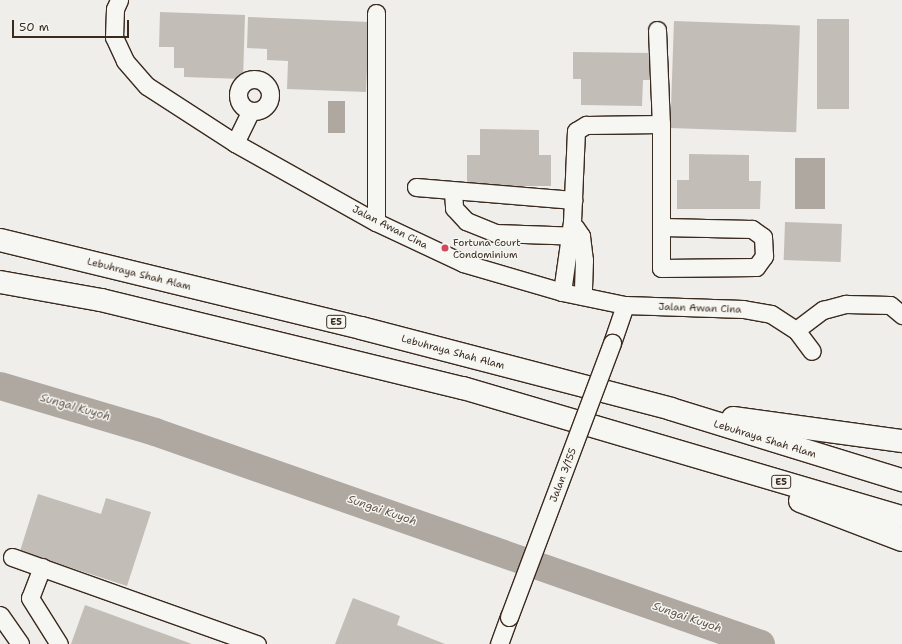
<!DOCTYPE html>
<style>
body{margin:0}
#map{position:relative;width:902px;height:644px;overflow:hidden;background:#efeeea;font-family:"Shantell Sans",sans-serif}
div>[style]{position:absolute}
.water>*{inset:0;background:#afa8a1;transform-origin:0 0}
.river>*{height:28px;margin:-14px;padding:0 14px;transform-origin:14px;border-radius:14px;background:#afa8a1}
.building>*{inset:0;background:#c2bdb7;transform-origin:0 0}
.roads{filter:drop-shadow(1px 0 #3b2a1e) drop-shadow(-1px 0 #3b2a1e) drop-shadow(0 1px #3b2a1e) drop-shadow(0 -1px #3b2a1e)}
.minor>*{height:17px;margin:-8.5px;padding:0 8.5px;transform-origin:8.5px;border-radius:8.5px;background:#f6f6f2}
.minor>.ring{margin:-8.5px;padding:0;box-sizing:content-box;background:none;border:17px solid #f6f6f2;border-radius:50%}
.highway>*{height:22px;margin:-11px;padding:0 11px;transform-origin:11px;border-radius:11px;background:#f6f6f2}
.bridges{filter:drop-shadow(1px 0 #3b2a1e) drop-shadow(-1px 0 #3b2a1e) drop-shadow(0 1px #3b2a1e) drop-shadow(0 -1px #3b2a1e)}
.minor-bridge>*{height:17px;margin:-8.5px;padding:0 8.5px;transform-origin:8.5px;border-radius:8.5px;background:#f6f6f2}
.dots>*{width:11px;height:11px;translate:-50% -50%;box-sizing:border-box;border:2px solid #f6f6f2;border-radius:50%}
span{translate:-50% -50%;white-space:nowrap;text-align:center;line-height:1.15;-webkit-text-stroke:3px #f6f6f2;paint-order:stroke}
.shield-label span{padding:1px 3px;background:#f6f6f2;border:1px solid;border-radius:3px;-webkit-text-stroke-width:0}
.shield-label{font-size:9px;color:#3b2a1e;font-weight:700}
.street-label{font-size:10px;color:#3b2a1e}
.poi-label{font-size:10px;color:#3b2a1e}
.left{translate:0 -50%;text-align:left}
.water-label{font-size:11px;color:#64564c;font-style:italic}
.scale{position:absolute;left:12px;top:20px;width:117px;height:18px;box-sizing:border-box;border:2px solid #3b2a1e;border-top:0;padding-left:5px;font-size:12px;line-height:14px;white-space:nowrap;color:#3b2a1e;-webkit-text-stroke:3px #f6f6f2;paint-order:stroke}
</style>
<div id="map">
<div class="water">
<i style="left:328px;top:101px;width:17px;height:32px"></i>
<i style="left:795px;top:158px;width:30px;height:51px"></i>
</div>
<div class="river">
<i style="left:0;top:386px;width:162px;rotate:16.5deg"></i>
<i style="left:155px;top:432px;width:642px;rotate:19.28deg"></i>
</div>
<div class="building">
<i style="clip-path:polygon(160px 12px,245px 15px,243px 79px,184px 77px,184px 68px,174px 68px,174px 47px,159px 47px)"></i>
<i style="clip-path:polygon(248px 17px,369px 22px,366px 92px,287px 89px,288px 61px,267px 60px,267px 49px,247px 48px)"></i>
<i style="left:817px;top:19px;width:32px;height:90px"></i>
<i style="left:674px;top:21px;width:126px;height:107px;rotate:2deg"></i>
<i style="clip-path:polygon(573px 52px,651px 53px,651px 80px,643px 80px,642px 106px,581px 105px,581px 79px,573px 79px)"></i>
<i style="clip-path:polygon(480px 129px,539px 130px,539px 155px,551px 155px,551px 186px,467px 186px,467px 155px,480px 155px)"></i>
<i style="clip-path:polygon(689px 154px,749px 155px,749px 181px,761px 181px,760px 209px,677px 209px,677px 180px,689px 180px)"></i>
<i style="left:785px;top:222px;width:57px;height:38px;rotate:2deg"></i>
<i style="clip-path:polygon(38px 494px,101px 514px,106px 498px,151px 512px,127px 586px,20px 551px)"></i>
<i style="clip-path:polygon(353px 598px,400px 616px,397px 625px,445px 644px,335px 644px)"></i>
<i style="clip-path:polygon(85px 605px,192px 644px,71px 644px)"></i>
</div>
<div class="roads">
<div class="minor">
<i style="left:119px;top:0;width:10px;rotate:114deg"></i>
<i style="left:115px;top:9px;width:28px;rotate:92deg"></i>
<i style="left:114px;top:37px;width:26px;rotate:65deg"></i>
<i style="left:125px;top:61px;width:33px;rotate:49deg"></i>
<i style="left:147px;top:86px;width:105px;rotate:32.9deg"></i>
<i style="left:235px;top:143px;width:162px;rotate:29.3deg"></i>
<i style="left:376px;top:222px;width:96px;rotate:25.2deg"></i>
<i style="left:463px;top:263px;width:103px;rotate:16.3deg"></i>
<i style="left:562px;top:292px;width:64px;rotate:11.7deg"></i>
<i style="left:625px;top:305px;width:118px;rotate:1.9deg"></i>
<i style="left:743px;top:309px;width:28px;rotate:10deg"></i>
<i style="left:771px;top:314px;width:30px;rotate:33deg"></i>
<i style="left:796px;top:330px;width:26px;rotate:53deg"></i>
<i style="left:376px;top:13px;width:209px;rotate:90deg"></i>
<i style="left:657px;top:30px;width:94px;rotate:87.6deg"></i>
<i class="ring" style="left:238px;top:79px;width:15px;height:15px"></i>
<i style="left:235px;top:143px;width:34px;rotate:-64deg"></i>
<i style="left:416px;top:187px;width:158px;rotate:4.7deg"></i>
<i style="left:453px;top:192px;width:16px;rotate:86deg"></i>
<i style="left:454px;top:208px;width:18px;rotate:47deg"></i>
<i style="left:466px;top:221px;width:31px;rotate:22deg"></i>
<i style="left:495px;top:233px;width:86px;rotate:2deg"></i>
<i style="left:575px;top:227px;width:11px;rotate:56deg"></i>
<i style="left:581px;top:236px;width:24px;rotate:83deg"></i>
<i style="left:584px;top:260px;width:36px;rotate:92deg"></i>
<i style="left:562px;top:292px;width:71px;rotate:-81.9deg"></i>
<i style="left:572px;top:222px;width:91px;rotate:-87.5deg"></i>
<i style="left:576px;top:131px;width:12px;rotate:-31deg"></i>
<i style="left:586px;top:125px;width:75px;rotate:-0.8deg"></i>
<i style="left:661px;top:124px;width:144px;rotate:90deg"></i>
<i style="left:661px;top:268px;width:95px;rotate:-0.6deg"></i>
<i style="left:756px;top:267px;width:14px;rotate:-54deg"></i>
<i style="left:764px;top:256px;width:19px;rotate:-93deg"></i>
<i style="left:763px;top:237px;width:14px;rotate:-144deg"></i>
<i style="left:752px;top:229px;width:90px;rotate:-178.7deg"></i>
<i style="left:796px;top:330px;width:34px;rotate:-37deg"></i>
<i style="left:823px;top:310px;width:24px;rotate:-15deg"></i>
<i style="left:846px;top:304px;width:44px;rotate:1.3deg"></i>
<i style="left:890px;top:305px;width:16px;rotate:40deg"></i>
<i style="left:612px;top:343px;width:40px;rotate:-71.1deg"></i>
<i style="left:12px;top:557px;width:260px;rotate:19.6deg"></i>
<i style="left:42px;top:567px;width:33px;rotate:111deg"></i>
<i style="left:30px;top:598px;width:54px;rotate:57.8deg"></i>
<i style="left:0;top:615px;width:35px;rotate:55deg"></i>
<i style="left:499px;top:644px;width:29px;rotate:-70deg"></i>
</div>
<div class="highway">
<i style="left:0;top:240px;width:372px;rotate:13.7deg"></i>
<i style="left:361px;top:328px;width:320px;rotate:14.6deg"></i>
<i style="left:671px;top:409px;width:242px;rotate:17.1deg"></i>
<i style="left:0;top:282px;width:103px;rotate:10.1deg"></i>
<i style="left:101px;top:300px;width:373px;rotate:13.7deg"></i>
<i style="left:463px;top:388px;width:458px;rotate:16.4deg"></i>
<i style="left:733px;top:418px;width:171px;rotate:7.8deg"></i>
<i style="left:800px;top:501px;width:109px;rotate:20.9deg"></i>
</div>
</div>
<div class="bridges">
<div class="minor-bridge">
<i style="left:509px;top:617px;width:293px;rotate:-69.4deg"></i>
</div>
</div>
<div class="dots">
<i style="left:445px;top:248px;background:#d1495b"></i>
</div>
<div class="shield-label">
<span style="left:336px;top:322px">E5</span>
<span style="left:781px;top:482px">E5</span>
</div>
<div class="street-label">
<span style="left:390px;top:227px;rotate:27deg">Jalan Awan Cina</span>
<span style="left:139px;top:274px;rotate:14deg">Lebuhraya Shah Alam</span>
<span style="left:700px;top:308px;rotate:2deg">Jalan Awan Cina</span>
<span style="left:453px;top:352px;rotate:15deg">Lebuhraya Shah Alam</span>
<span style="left:765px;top:439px;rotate:17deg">Lebuhraya Shah Alam</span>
<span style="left:563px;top:475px;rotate:-69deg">Jalan 3/155</span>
</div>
<div class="poi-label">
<span class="left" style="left:453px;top:248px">Fortuna Court<br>Condominium</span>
</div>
<div class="water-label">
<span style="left:75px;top:408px;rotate:16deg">Sungai Kuyoh</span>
<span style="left:382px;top:511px;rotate:19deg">Sungai Kuyoh</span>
<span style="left:687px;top:618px;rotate:19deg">Sungai Kuyoh</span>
</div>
<div class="scale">50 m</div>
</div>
